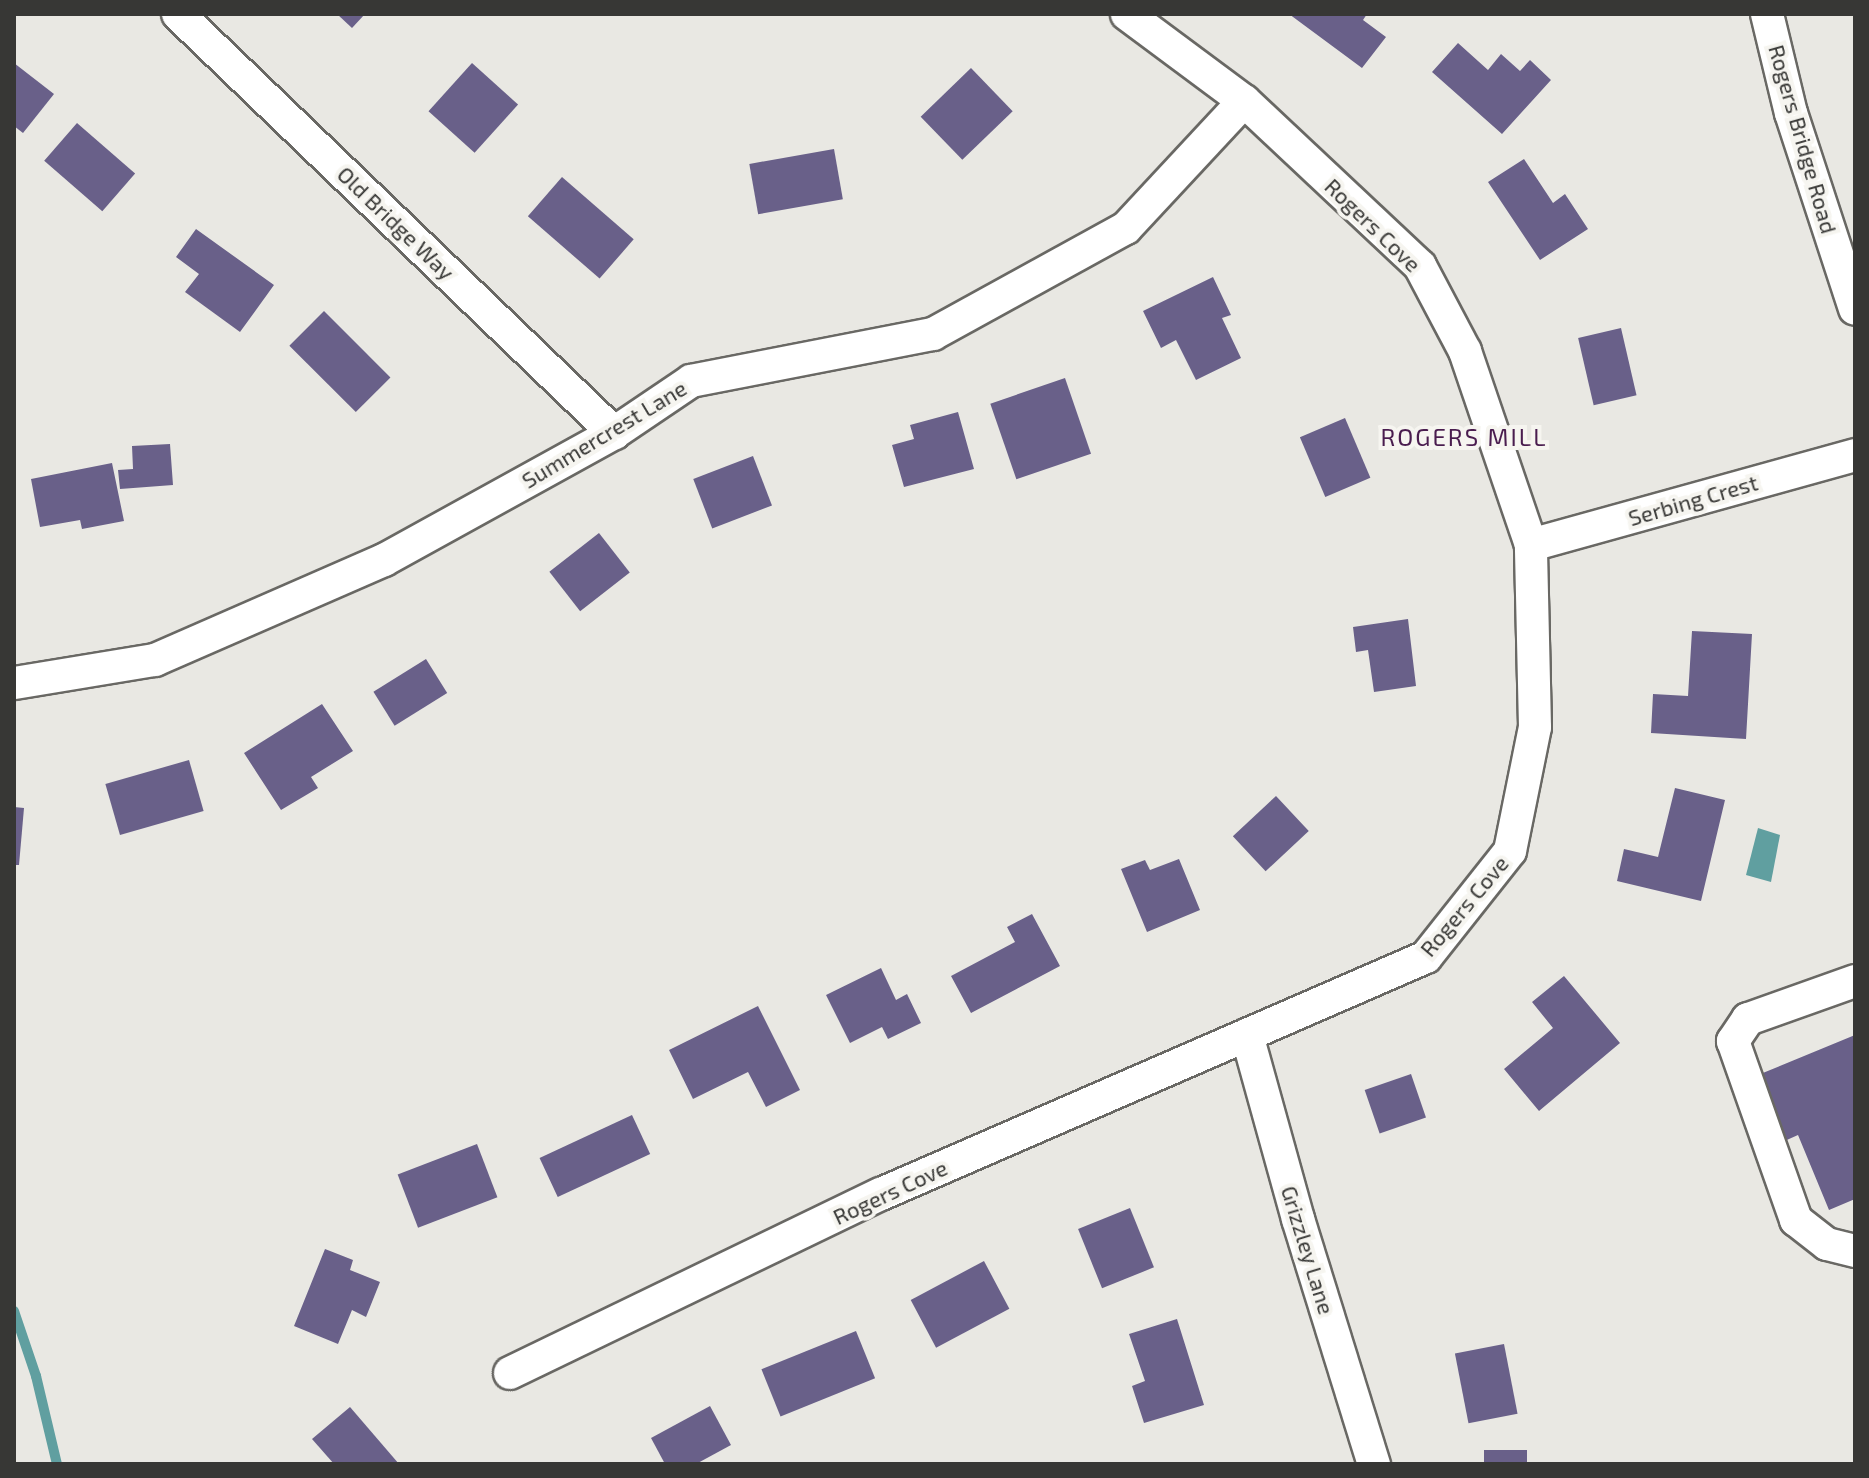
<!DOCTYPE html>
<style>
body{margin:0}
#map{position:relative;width:1869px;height:1478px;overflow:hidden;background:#e9e8e3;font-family:"Exo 2",sans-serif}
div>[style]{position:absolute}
.water>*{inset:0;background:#609fa0}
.stream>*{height:10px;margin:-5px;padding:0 5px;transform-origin:5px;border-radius:5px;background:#609fa0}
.building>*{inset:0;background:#696089;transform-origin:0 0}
.roads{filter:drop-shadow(2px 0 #696864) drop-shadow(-2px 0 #696864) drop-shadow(0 2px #696864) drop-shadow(0 -2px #696864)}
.minor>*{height:32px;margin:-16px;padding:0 16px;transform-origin:16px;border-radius:16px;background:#fff}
span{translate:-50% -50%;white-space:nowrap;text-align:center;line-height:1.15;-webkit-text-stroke:8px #f6f5f0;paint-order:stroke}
.street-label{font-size:22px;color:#373735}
.neighbourhood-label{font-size:24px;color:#4a1d4f;letter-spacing:2px}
.frame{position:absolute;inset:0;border:16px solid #373735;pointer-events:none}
</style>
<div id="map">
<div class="water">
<i style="clip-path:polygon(1758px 828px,1780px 835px,1771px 882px,1746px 875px)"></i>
</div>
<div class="stream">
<i style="left:14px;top:1311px;width:69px;rotate:71.3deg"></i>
<i style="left:36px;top:1376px;width:90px;rotate:76.6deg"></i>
</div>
<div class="building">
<i style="clip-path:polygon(337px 14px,365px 14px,352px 28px)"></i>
<i style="clip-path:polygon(1289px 14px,1367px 14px,1363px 20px,1386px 37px,1362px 68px)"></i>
<i style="clip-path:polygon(1458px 43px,1488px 70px,1501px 54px,1520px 71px,1530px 60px,1551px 80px,1502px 134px,1432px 72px)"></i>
<i style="clip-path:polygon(14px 63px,54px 94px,23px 133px,14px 126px)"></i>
<i style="left:472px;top:63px;width:62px;height:65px;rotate:42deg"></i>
<i style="left:971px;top:68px;width:60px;height:70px;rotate:46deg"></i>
<i style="left:77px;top:123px;width:77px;height:50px;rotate:41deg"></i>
<i style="left:834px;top:149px;width:51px;height:86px;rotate:80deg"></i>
<i style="clip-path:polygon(1524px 159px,1553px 203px,1565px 194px,1588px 229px,1540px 260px,1488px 182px)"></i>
<i style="left:562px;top:177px;width:95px;height:52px;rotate:41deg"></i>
<i style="clip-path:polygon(196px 229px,274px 285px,240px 332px,185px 292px,199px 274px,176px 257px)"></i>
<i style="clip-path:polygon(1213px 277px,1231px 315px,1222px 318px,1241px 358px,1196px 380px,1176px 340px,1161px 348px,1143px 311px)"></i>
<i style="left:324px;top:311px;width:94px;height:49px;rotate:45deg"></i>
<i style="left:1621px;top:328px;width:69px;height:44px;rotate:77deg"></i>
<i style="left:1065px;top:378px;width:80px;height:79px;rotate:71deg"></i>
<i style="clip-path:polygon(958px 412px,974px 469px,904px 487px,892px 445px,914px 439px,910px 425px)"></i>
<i style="left:1345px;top:418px;width:65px;height:49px;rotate:67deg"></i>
<i style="clip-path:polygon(170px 444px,173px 485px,120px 489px,118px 470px,133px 469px,132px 446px)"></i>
<i style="left:753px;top:456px;width:53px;height:64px;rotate:69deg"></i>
<i style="clip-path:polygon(112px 463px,124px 521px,82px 529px,80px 520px,40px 527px,31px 479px)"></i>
<i style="left:599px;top:533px;width:50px;height:63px;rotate:52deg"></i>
<i style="clip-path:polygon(1408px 619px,1416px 686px,1374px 692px,1368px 650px,1356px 652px,1353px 627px)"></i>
<i style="clip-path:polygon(1692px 631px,1752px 634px,1746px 739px,1651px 733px,1653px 694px,1688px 696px)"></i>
<i style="left:426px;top:659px;width:40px;height:62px;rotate:58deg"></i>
<i style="clip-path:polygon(322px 704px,353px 751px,311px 777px,318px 788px,281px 810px,244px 753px)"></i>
<i style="left:189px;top:760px;width:53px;height:87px;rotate:74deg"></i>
<i style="clip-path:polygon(1675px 788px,1725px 800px,1701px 901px,1617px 881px,1624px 849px,1658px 857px)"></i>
<i style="left:1276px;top:796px;width:48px;height:59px;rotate:47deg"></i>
<i style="clip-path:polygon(14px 807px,24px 808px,19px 865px,14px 865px)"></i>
<i style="clip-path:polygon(1179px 859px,1200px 910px,1147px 932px,1121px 869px,1145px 860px,1150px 870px)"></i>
<i style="clip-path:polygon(1032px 914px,1060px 966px,971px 1013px,951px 976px,1015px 942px,1007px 927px)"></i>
<i style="clip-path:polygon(881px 968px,896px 1000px,907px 994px,921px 1023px,888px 1039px,882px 1027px,850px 1043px,826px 995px)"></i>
<i style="clip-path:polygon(1564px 976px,1620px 1043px,1539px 1111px,1504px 1069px,1553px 1028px,1532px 1002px)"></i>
<i style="clip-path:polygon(758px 1006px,800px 1090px,766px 1107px,748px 1072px,693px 1099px,669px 1050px)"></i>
<i style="clip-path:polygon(1855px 1035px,1855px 1199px,1829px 1210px,1798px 1135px,1780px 1143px,1753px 1077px)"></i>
<i style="left:1411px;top:1074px;width:46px;height:49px;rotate:71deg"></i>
<i style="left:632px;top:1115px;width:43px;height:102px;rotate:65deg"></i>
<i style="left:477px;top:1144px;width:57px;height:85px;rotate:69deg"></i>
<i style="left:1130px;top:1208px;width:64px;height:56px;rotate:68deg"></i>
<i style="clip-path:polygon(325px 1249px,353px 1260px,350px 1270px,380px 1282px,366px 1317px,352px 1310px,338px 1344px,294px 1326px)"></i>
<i style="left:984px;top:1261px;width:54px;height:83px;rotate:62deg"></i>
<i style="clip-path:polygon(1177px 1319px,1204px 1405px,1144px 1423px,1132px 1386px,1145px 1381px,1129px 1334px)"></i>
<i style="left:856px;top:1331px;width:51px;height:102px;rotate:68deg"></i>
<i style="left:1504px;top:1344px;width:71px;height:50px;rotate:79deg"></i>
<i style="clip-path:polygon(710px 1406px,731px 1445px,696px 1464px,665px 1464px,651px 1438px)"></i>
<i style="clip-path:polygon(350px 1407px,399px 1464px,334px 1464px,312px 1439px)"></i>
<i style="left:1484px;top:1450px;width:43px;height:14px"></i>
</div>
<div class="roads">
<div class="minor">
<i style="left:178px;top:14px;width:605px;rotate:43.86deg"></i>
<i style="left:1767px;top:14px;width:102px;rotate:76.4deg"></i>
<i style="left:1791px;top:113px;width:206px;rotate:71.9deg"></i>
<i style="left:1531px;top:545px;width:336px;rotate:-15.5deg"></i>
<i style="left:14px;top:683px;width:143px;rotate:-9.3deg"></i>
<i style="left:155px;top:660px;width:250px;rotate:-23.6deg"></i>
<i style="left:384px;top:560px;width:263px;rotate:-28.9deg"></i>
<i style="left:614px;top:433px;width:93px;rotate:-34deg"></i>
<i style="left:691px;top:381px;width:247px;rotate:-11deg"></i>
<i style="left:933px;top:334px;width:220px;rotate:-28.8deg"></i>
<i style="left:1126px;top:228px;width:173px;rotate:-47.1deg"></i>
<i style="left:1855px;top:981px;width:114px;rotate:160.4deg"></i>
<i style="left:1748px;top:1019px;width:27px;rotate:124deg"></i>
<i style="left:1733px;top:1041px;width:190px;rotate:70.6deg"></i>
<i style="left:1796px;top:1220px;width:39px;rotate:38deg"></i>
<i style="left:1827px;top:1244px;width:29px;rotate:14deg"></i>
<i style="left:1247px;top:1035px;width:191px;rotate:74.5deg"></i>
<i style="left:1298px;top:1219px;width:257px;rotate:72.8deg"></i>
<i style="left:510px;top:1373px;width:412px;rotate:-25.8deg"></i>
<i style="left:881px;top:1194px;width:594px;rotate:-23.5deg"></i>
<i style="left:1426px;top:957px;width:135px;rotate:-51.6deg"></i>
<i style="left:1510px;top:851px;width:126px;rotate:-78.6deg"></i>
<i style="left:1535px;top:727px;width:182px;rotate:-91.3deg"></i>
<i style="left:1531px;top:545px;width:205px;rotate:-108.8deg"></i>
<i style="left:1465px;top:351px;width:96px;rotate:-117.9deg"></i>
<i style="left:1420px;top:266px;width:241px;rotate:-136.8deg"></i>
<i style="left:1244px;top:101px;width:146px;rotate:-143.4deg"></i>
</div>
</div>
<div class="street-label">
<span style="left:1803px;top:139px;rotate:74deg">Rogers Bridge Road</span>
<span style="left:396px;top:223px;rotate:44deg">Old Bridge Way</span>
<span style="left:1373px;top:225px;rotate:44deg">Rogers Cove</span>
<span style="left:604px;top:434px;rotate:-31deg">Summercrest Lane</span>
<span style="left:1693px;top:500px;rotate:-16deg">Serbing Crest</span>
<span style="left:1464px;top:906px;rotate:-50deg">Rogers Cove</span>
<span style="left:890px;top:1192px;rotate:-25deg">Rogers Cove</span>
<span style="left:1308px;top:1250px;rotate:73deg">Grizzley Lane</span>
</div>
<div class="neighbourhood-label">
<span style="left:1464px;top:437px">ROGERS MILL</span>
</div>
<div class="frame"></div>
</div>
